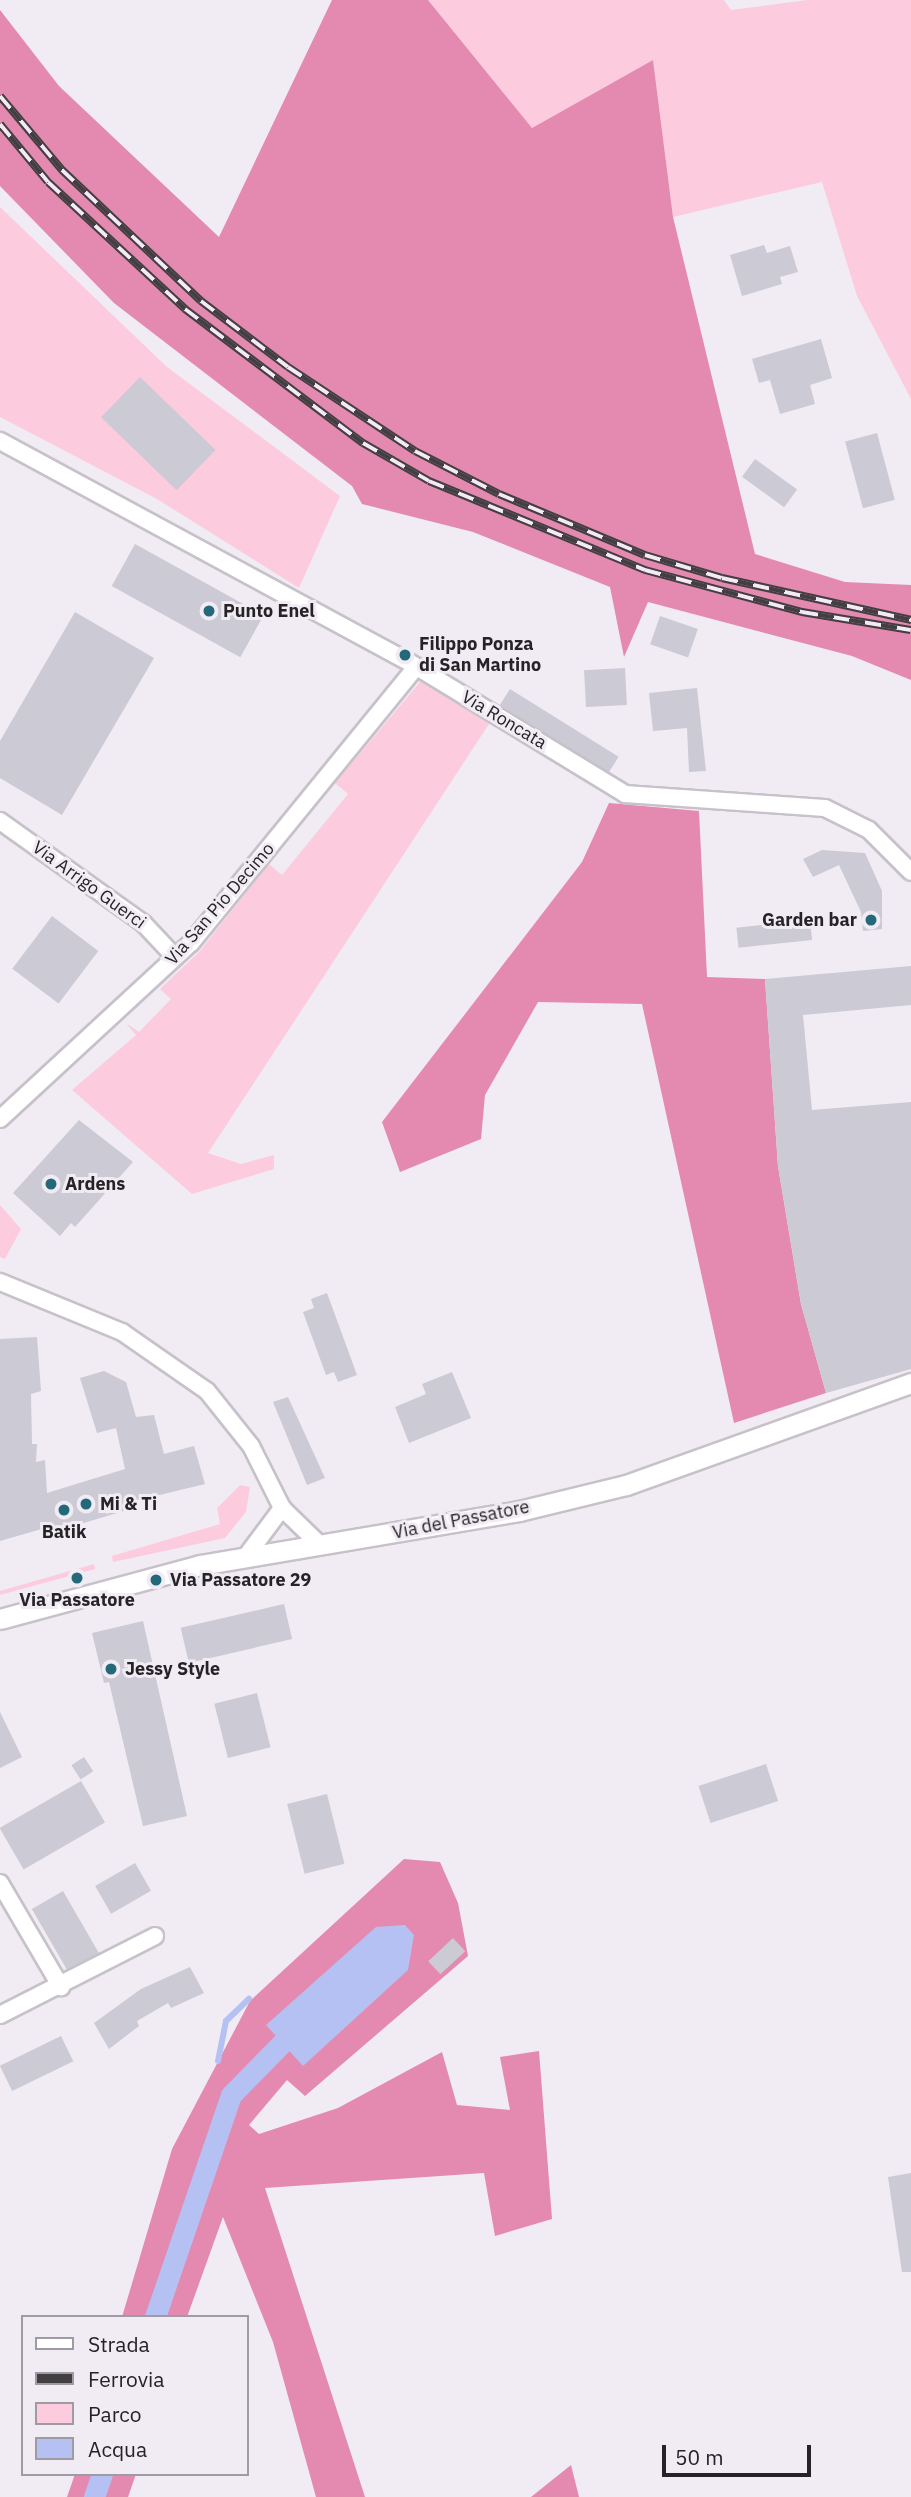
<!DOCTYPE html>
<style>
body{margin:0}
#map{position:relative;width:911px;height:2497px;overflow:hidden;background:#f1ebf4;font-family:"IBM Plex Sans",sans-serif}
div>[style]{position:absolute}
.green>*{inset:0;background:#fcccde}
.forest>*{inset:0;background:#e489b0}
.water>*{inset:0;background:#b6c1f3}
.stream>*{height:6px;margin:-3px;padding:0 3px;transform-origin:3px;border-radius:3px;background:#b6c1f3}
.canal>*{height:21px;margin:-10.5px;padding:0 10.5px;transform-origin:10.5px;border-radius:10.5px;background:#b6c1f3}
.building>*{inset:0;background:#cccad4;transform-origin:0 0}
.roads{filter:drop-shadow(2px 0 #c7c1ca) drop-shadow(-2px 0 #c7c1ca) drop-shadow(0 2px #c7c1ca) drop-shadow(0 -2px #c7c1ca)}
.minor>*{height:16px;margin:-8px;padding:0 8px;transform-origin:8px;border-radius:8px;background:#fff}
.tertiary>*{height:19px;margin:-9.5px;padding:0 9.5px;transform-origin:9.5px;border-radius:9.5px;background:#fff}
.rail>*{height:8px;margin-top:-4px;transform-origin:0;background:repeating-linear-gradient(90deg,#f1ebf4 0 16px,#423f43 0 32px);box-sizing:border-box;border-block:2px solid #423f43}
.dots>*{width:19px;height:19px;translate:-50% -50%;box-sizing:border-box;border:4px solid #f1ebf4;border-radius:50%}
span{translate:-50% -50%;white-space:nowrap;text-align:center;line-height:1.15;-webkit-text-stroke:6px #f1ebf4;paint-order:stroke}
.poi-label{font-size:18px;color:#252326;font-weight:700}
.left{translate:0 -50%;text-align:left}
.right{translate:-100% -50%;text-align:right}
.street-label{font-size:18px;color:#252326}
.legend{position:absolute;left:21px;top:2315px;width:228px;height:161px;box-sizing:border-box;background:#f1ebf4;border:2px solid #9f9ba2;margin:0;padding:9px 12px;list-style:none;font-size:21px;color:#252326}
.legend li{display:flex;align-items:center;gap:14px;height:35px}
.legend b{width:35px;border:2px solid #9f9ba2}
.scale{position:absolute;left:662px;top:2445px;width:149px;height:32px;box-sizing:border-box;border:4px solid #252326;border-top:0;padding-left:9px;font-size:21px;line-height:24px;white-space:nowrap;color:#252326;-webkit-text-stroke:5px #f1ebf4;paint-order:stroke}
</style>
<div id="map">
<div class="green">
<i style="clip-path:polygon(428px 0,724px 0,731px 10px,807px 0,911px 0,911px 399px,857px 296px,822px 182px,673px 217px,653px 60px,532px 128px)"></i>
<i style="clip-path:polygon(0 207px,167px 367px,340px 496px,299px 588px,157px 499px,0 417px)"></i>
<i style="clip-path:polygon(427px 681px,491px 721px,208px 1153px,241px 1164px,274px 1155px,274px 1169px,192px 1194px,72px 1090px,136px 1035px,126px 1023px,139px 1032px,171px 999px,160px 989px,199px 952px,269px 864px,282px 875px,348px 794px,335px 783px,420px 682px)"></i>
<i style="clip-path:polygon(0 1205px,21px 1229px,5px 1259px,0 1257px)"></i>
<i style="clip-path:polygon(240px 1485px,250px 1487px,246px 1512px,225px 1538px,113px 1562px,112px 1556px,220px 1524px,217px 1508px)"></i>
<i style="clip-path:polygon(94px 1564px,95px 1569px,0 1595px,0 1591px)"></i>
</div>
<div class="forest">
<i style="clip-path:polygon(332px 0,428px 0,532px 128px,653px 60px,673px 217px,755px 554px,845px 582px,911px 585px,911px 680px,852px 656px,648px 602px,624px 657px,610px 587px,473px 532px,362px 504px,352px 486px,114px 303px,0 186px,0 10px,59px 86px,219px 237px)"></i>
<i style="clip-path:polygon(609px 803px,699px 811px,707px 977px,765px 979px,778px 1166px,801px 1304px,826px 1393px,734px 1423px,642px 1004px,538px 1002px,485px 1095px,481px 1139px,400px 1172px,382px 1122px,582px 862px)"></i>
<i style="clip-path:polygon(404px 1859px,440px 1862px,458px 1903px,468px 1956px,305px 2096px,287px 2080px,249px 2125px,259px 2134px,338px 2108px,442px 2052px,457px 2105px,510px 2110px,500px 2057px,539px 2051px,552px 2219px,495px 2236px,484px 2173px,265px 2188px,365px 2497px,316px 2497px,273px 2342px,223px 2217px,187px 2317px,122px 2317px,172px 2149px,250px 2001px)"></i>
<i style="clip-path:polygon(571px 2465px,579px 2497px,531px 2497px)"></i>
<i style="clip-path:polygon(75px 2474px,136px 2474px,128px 2497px,67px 2497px)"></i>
</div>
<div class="water">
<i style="clip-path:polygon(405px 1925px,414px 1935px,408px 1970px,303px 2066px,266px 2025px,376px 1927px)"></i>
</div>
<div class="stream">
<i style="left:218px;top:2061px;width:41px;rotate:-78.7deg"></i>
<i style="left:226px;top:2021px;width:32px;rotate:-44deg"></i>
</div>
<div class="canal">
<i style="left:155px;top:2317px;width:235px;rotate:-71.1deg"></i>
<i style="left:231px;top:2095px;width:73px;rotate:-45.6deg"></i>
<i style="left:94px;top:2497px;width:24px;rotate:-71deg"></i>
</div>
<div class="building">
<i style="clip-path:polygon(764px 245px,767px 253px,790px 246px,798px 272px,780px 277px,782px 284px,742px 296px,730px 255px)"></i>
<i style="clip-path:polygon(821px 339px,832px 378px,810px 385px,815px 404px,780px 414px,770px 380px,759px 383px,752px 359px)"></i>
<i style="left:140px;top:377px;width:105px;height:56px;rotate:44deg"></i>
<i style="left:877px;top:433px;width:69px;height:33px;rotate:75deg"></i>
<i style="left:755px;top:459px;width:52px;height:22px;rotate:36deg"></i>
<i style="left:135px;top:544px;width:147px;height:48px;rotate:29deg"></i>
<i style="clip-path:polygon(75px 612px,154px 658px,62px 815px,0 778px,0 741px)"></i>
<i style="left:660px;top:616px;width:40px;height:30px;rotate:19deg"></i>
<i style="left:625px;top:668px;width:37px;height:41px;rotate:87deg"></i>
<i style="clip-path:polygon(697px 688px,706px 771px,689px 772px,687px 728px,653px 731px,649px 693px)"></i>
<i style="left:510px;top:689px;width:128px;height:19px;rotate:32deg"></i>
<i style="clip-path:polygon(822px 850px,865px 853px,882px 891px,882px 929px,863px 931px,861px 912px,839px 865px,813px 877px,803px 859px)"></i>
<i style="left:52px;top:916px;width:58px;height:66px;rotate:37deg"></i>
<i style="left:810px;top:920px;width:20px;height:74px;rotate:84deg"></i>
<i style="clip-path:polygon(911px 966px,911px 1005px,803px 1015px,812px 1110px,911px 1102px,911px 1369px,826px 1393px,801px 1304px,778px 1166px,765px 979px)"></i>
<i style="clip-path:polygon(79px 1120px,133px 1162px,75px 1227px,71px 1223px,60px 1236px,13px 1193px)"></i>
<i style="clip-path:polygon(327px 1293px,357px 1375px,338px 1382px,334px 1372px,326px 1375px,303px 1312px,314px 1308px,311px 1299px)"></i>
<i style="clip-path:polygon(37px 1337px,41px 1391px,31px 1394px,32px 1444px,37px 1444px,36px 1462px,45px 1460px,47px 1493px,125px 1469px,116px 1428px,97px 1433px,80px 1378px,104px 1371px,126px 1382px,136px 1417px,154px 1415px,164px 1454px,194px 1446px,205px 1484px,135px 1501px,137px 1507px,47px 1534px,45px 1528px,0 1541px,0 1339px)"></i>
<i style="clip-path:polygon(452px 1372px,471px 1418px,409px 1443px,395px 1407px,426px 1394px,422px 1384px)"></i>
<i style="clip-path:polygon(288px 1397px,325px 1478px,307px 1485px,273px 1402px)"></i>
<i style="left:284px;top:1604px;width:36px;height:106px;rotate:77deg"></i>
<i style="clip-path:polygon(143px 1621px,187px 1816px,143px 1826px,109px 1682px,104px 1683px,92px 1633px)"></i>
<i style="left:257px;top:1693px;width:56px;height:44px;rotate:76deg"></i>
<i style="clip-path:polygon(0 1712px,22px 1757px,0 1768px)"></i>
<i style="left:84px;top:1757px;width:17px;height:15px;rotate:57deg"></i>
<i style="left:766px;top:1764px;width:39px;height:71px;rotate:72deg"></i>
<i style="left:81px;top:1781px;width:48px;height:94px;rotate:60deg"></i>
<i style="left:327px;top:1794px;width:72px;height:41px;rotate:76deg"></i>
<i style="left:135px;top:1863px;width:32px;height:46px;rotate:60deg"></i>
<i style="left:63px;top:1891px;width:72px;height:36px;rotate:60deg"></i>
<i style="left:453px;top:1938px;width:18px;height:34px;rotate:47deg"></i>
<i style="clip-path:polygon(190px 1967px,204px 1993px,171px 2008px,168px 2003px,137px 2021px,139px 2026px,109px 2049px,94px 2023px,141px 1989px)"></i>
<i style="left:61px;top:2036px;width:28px;height:68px;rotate:64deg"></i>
<i style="clip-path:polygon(911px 2173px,911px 2272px,902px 2272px,888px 2177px)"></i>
</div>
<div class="roads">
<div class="minor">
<i style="left:0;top:441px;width:459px;rotate:28.4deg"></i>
<i style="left:404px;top:659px;width:259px;rotate:31.4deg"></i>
<i style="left:625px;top:794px;width:200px;rotate:4deg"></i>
<i style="left:825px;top:808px;width:49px;rotate:26.6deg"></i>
<i style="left:869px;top:830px;width:59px;rotate:45deg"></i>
<i style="left:0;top:821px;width:176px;rotate:35.5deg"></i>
<i style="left:143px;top:923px;width:44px;rotate:46.8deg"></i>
<i style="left:0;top:1119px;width:260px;rotate:-42.7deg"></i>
<i style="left:191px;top:943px;width:356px;rotate:-50.8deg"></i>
<i style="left:0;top:1282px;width:132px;rotate:22.3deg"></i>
<i style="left:122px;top:1332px;width:103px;rotate:34.8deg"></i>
<i style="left:207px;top:1391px;width:70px;rotate:51.3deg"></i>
<i style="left:251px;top:1446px;width:69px;rotate:63.4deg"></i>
<i style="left:282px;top:1508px;width:52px;rotate:44.2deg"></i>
<i style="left:247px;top:1555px;width:59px;rotate:-53.3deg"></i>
<i style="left:0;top:1883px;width:121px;rotate:59.6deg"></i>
<i style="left:0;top:2015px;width:174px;rotate:-27deg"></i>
</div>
<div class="tertiary">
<i style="left:0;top:1619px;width:207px;rotate:-15.1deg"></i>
<i style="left:200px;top:1565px;width:324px;rotate:-9.6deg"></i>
<i style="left:519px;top:1511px;width:110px;rotate:-13.7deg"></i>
<i style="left:626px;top:1485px;width:303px;rotate:-19.7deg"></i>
</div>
</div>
<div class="rail">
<i style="left:0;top:96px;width:97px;rotate:50deg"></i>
<i style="left:62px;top:170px;width:191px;rotate:43.3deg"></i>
<i style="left:201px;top:301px;width:109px;rotate:37.2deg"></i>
<i style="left:288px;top:367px;width:152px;rotate:33.5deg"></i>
<i style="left:415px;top:451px;width:94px;rotate:27.1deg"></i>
<i style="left:499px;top:494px;width:158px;rotate:22.7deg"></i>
<i style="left:645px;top:555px;width:80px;rotate:16.6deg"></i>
<i style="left:722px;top:578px;width:194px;rotate:12.5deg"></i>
<i style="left:0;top:124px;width:75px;rotate:50.4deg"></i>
<i style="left:48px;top:182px;width:187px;rotate:42.8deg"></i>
<i style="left:185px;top:309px;width:223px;rotate:37deg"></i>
<i style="left:363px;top:443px;width:76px;rotate:29.9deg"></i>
<i style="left:429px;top:481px;width:234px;rotate:22.4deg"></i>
<i style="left:645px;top:570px;width:163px;rotate:15deg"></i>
<i style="left:802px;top:612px;width:110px;rotate:9.4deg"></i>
</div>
<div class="dots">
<i style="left:209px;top:611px;background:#236979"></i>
<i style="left:405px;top:655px;background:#236979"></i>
<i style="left:871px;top:920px;background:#236979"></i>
<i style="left:51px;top:1184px;background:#236979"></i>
<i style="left:86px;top:1504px;background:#236979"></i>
<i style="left:64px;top:1510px;background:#236979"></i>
<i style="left:77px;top:1578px;background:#236979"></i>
<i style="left:156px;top:1580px;background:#236979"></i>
<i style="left:111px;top:1669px;background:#236979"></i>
</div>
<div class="poi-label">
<span class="left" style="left:223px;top:611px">Punto Enel</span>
<span class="left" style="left:419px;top:655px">Filippo Ponza<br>di San Martino</span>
<span class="right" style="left:857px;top:920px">Garden bar</span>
<span class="left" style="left:65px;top:1184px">Ardens</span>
<span class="left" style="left:100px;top:1504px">Mi &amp; Ti</span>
<span style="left:64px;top:1532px">Batik</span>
<span class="left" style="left:170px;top:1580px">Via Passatore 29</span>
<span style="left:77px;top:1600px">Via Passatore</span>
<span class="left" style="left:125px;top:1669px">Jessy Style</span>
</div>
<div class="street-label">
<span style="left:504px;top:720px;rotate:31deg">Via Roncata</span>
<span style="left:89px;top:885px;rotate:36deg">Via Arrigo Guerci</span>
<span style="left:220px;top:904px;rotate:-49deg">Via San Pio Decimo</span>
<span style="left:461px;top:1520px;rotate:-11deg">Via del Passatore</span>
</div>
<ul class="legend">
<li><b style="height:9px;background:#fff"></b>Strada</li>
<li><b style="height:9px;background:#423f43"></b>Ferrovia</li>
<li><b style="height:19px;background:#fcccde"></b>Parco</li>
<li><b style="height:19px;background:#b6c1f3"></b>Acqua</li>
</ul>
<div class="scale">50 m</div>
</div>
